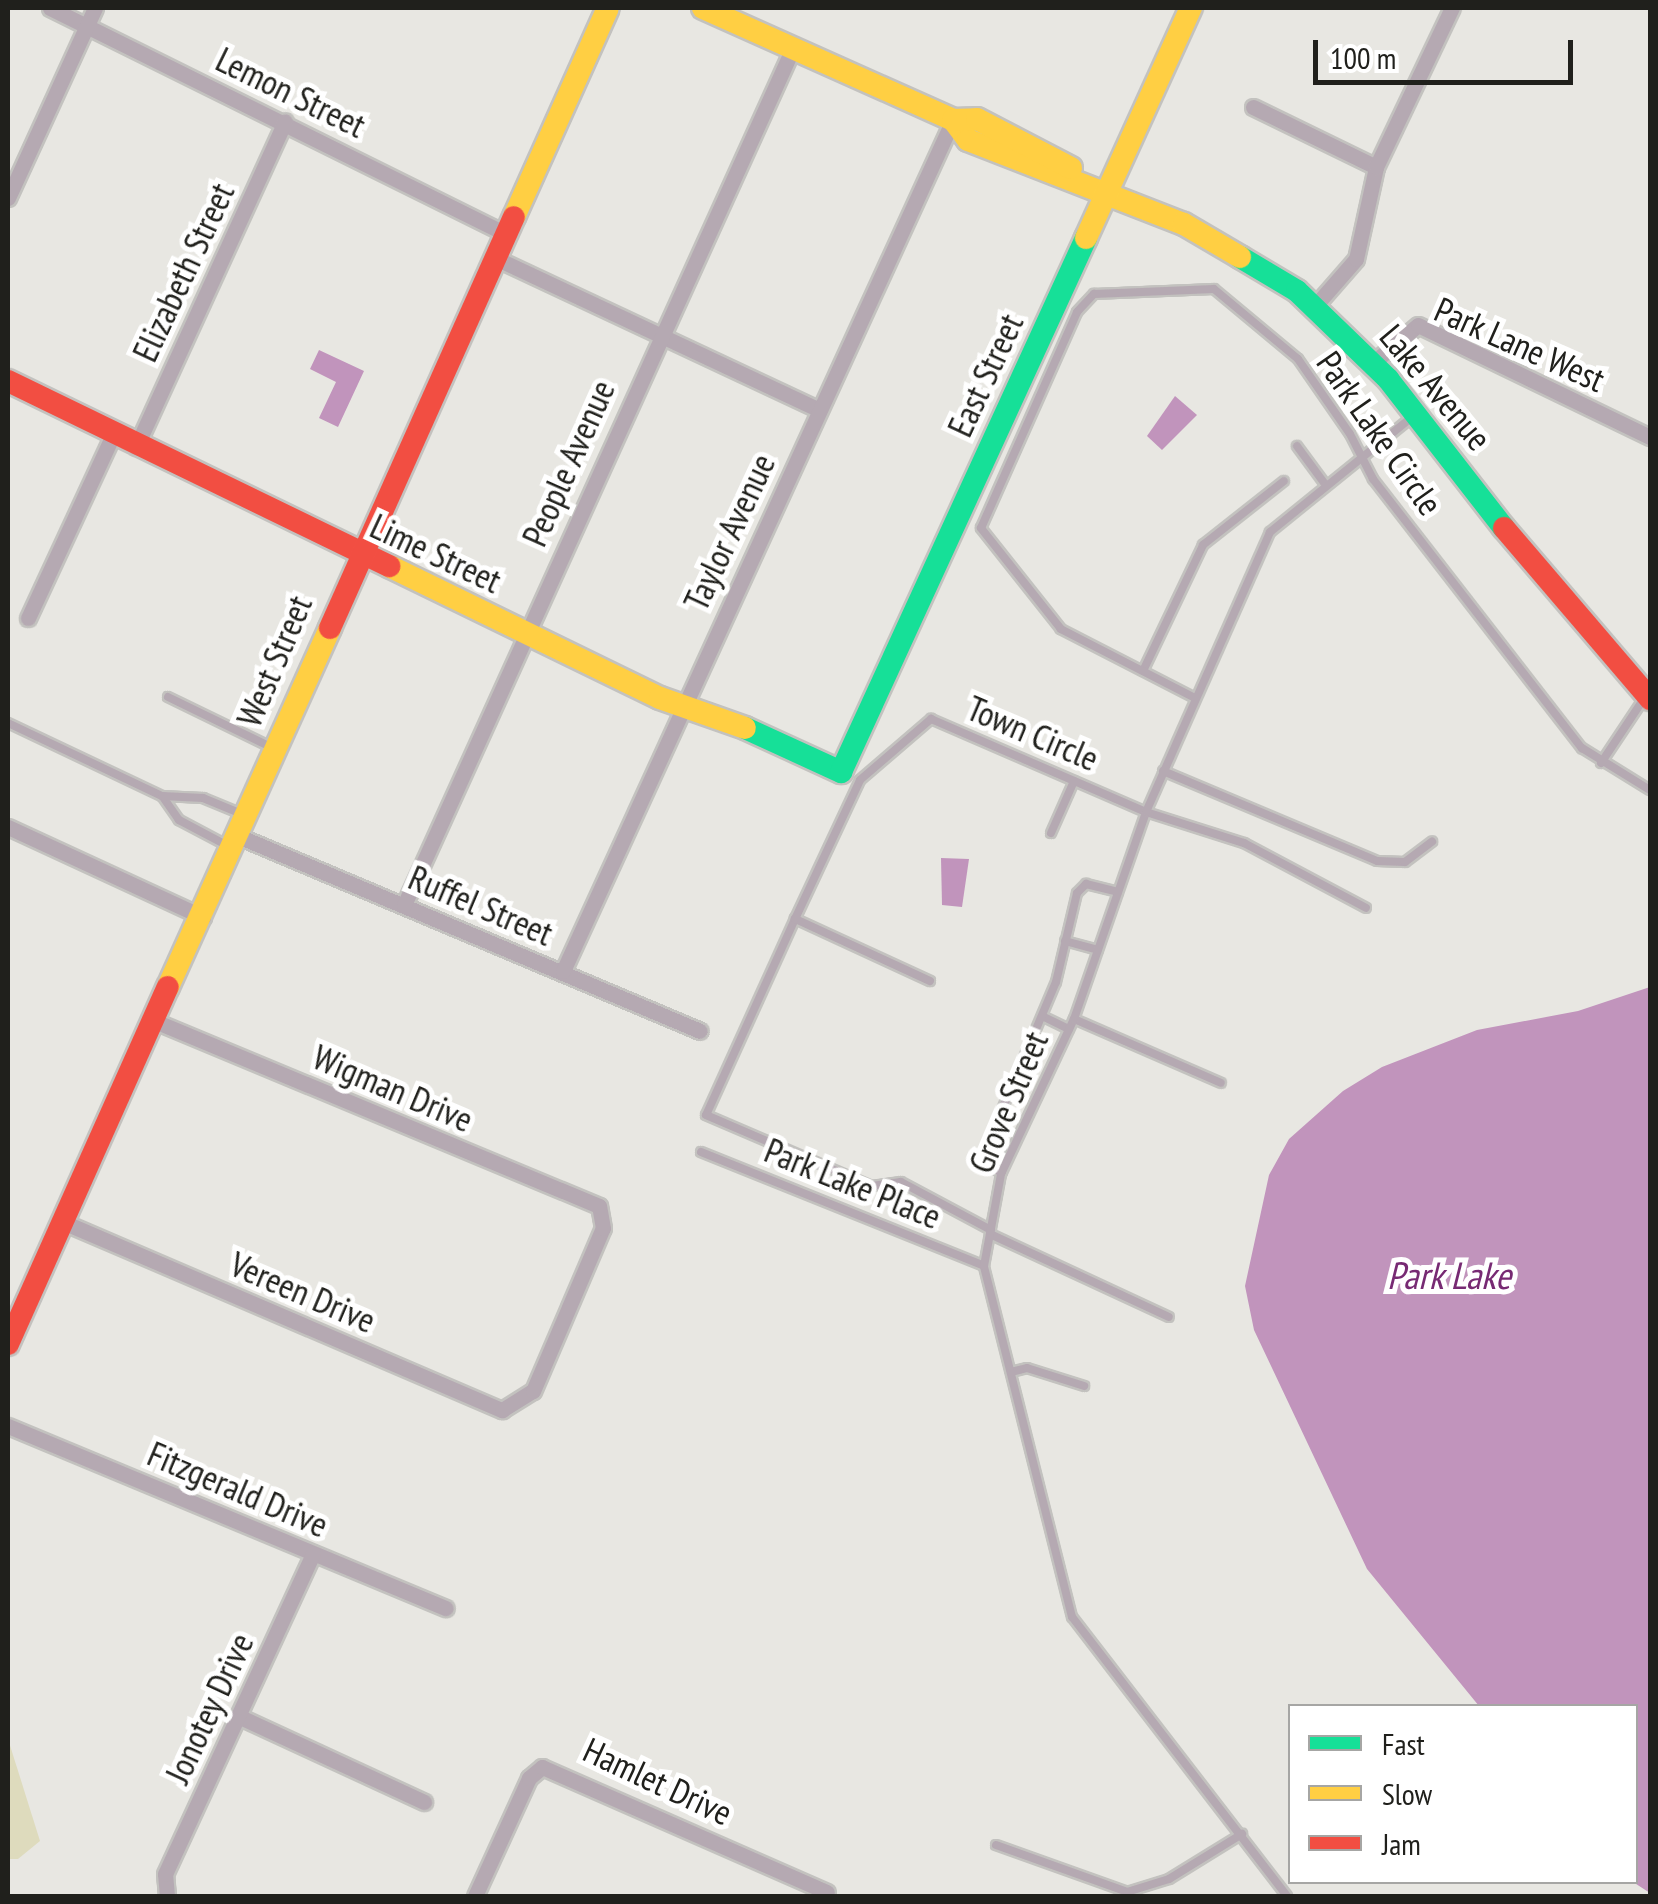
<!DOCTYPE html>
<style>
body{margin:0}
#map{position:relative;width:1658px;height:1904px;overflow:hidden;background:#e8e7e2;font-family:"PT Sans Narrow",sans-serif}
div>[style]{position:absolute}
.green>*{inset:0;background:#dedbbd}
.water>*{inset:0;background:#c194bc}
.roads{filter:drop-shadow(2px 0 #c3c2bf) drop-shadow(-2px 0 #c3c2bf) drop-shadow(0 2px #c3c2bf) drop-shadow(0 -2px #c3c2bf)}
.lane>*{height:8px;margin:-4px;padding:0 4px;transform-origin:4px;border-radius:4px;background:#b5a9b2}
.street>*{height:15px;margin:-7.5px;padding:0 7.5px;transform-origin:7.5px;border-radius:7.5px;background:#b5a9b2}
.fast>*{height:22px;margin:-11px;padding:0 11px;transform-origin:11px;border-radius:11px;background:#16e098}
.slow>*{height:22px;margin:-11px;padding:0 11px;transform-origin:11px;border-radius:11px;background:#ffcf43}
.jam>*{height:22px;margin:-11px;padding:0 11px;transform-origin:11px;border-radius:11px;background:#f24e42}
span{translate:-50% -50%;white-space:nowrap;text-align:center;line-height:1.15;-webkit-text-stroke:10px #fff;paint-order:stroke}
.street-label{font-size:35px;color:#20201c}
.water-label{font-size:38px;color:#772a73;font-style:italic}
.frame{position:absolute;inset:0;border:10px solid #20201c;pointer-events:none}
.legend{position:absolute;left:1288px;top:1704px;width:350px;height:180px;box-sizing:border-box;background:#fff;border:2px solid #a6a6a4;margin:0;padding:12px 18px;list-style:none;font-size:30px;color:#20201c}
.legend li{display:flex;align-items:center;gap:20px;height:50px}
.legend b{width:50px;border:2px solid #a6a6a4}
.scale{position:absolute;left:1313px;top:40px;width:260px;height:45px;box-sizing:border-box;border:5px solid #20201c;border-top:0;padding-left:12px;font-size:30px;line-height:35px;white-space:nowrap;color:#20201c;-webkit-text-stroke:8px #fff;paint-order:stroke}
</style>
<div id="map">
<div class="green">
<i style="clip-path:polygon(8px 1739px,40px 1841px,18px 1859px,8px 1859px)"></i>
</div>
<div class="water">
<i style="clip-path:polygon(319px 350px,364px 371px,338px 427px,319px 418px,336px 382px,310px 369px)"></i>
<i style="clip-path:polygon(1175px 396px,1197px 415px,1162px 450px,1147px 436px)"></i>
<i style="clip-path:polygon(941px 858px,969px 859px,962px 907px,942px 905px)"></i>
<i style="clip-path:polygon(1650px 987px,1650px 1893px,1633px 1882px,1636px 1706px,1479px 1706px,1367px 1569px,1254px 1330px,1245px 1286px,1269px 1175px,1289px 1139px,1343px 1091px,1382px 1067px,1477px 1030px,1578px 1011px)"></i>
</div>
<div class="roads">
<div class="lane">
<i style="left:1297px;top:446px;width:47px;rotate:53.6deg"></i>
<i style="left:1143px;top:671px;width:140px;rotate:-64.5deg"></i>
<i style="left:1203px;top:545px;width:103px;rotate:-38.3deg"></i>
<i style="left:168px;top:697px;width:114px;rotate:25.9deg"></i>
<i style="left:1195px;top:698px;width:151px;rotate:-152.8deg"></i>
<i style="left:1061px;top:629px;width:129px;rotate:-128.4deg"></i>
<i style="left:981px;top:528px;width:236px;rotate:-66deg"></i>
<i style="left:1077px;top:312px;width:25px;rotate:-47deg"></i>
<i style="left:1094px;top:294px;width:120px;rotate:-2.4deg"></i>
<i style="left:1214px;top:289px;width:109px;rotate:39.8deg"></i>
<i style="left:1298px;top:359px;width:91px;rotate:55.3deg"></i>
<i style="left:1350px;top:434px;width:51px;rotate:62.9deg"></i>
<i style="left:1373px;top:479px;width:341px;rotate:52.2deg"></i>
<i style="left:1582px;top:748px;width:80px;rotate:31.7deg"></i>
<i style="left:8px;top:723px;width:170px;rotate:25.4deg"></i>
<i style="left:1601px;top:763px;width:76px;rotate:-56.3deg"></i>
<i style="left:1163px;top:771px;width:232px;rotate:22.8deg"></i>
<i style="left:1377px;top:861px;width:28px;rotate:2deg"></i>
<i style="left:1405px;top:862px;width:34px;rotate:-37deg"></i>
<i style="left:1051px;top:833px;width:57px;rotate:-66.1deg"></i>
<i style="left:230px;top:847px;width:58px;rotate:-152.1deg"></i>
<i style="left:179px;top:820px;width:29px;rotate:-125deg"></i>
<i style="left:162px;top:796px;width:41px;rotate:2.8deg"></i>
<i style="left:203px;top:798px;width:42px;rotate:22.3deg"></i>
<i style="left:795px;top:919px;width:215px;rotate:114.4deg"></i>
<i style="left:706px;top:1115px;width:181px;rotate:23.2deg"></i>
<i style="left:872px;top:1186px;width:29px;rotate:-8deg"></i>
<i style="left:901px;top:1182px;width:102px;rotate:28.1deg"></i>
<i style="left:1065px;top:941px;width:34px;rotate:15deg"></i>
<i style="left:930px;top:981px;width:149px;rotate:-155.3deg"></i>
<i style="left:795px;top:919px;width:153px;rotate:-64.9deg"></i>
<i style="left:860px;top:780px;width:94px;rotate:-40.7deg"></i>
<i style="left:931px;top:719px;width:234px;rotate:23.4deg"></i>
<i style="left:1146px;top:812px;width:103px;rotate:17.6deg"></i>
<i style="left:1244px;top:843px;width:138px;rotate:28deg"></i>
<i style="left:1042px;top:1016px;width:30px;rotate:26deg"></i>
<i style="left:1074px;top:1019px;width:160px;rotate:23.5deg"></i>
<i style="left:701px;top:1152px;width:305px;rotate:21.9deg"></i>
<i style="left:1002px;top:1172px;width:21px;rotate:-161deg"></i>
<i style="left:982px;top:1165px;width:8px;rotate:-90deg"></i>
<i style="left:982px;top:1157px;width:190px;rotate:-67.1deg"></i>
<i style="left:1056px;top:982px;width:91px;rotate:-76.7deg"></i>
<i style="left:1077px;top:893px;width:13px;rotate:-45deg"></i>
<i style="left:1086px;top:884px;width:33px;rotate:14deg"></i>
<i style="left:990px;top:1234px;width:197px;rotate:24.9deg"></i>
<i style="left:1011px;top:1372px;width:16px;rotate:-14deg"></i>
<i style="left:1027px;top:1368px;width:60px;rotate:17.5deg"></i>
<i style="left:996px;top:1845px;width:139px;rotate:19.7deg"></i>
<i style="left:1127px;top:1892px;width:44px;rotate:-17.2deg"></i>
<i style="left:1169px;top:1879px;width:86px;rotate:-31.7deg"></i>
<i style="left:1287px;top:1896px;width:352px;rotate:-127.6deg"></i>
<i style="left:1072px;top:1617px;width:362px;rotate:-104.1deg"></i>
<i style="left:984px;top:1266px;width:94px;rotate:-79.5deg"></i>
<i style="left:1001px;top:1174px;width:171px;rotate:-64.8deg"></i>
<i style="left:1074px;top:1019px;width:219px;rotate:-70.8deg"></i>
<i style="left:1146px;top:812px;width:306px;rotate:-66.1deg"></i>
<i style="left:1270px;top:532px;width:183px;rotate:-39deg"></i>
</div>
<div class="street">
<i style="left:50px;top:8px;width:507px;rotate:26.36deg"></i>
<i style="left:1253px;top:107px;width:137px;rotate:26deg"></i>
<i style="left:8px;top:198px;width:209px;rotate:-65.4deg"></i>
<i style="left:493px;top:257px;width:359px;rotate:25.1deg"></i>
<i style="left:1315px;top:306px;width:62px;rotate:-48.9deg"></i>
<i style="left:1356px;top:259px;width:94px;rotate:-77.7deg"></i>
<i style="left:1376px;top:167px;width:176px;rotate:-64.5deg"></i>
<i style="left:1374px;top:362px;width:57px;rotate:-40.1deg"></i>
<i style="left:1418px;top:325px;width:258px;rotate:25.8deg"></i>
<i style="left:136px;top:447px;width:358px;rotate:-65.4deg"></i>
<i style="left:28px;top:618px;width:202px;rotate:-65.1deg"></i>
<i style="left:8px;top:827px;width:215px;rotate:24.8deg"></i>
<i style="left:238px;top:836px;width:501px;rotate:22.88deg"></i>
<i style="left:404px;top:905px;width:941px;rotate:-65.59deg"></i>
<i style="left:563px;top:971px;width:936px;rotate:-65.38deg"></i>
<i style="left:63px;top:1222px;width:478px;rotate:23.2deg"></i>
<i style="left:502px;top:1410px;width:36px;rotate:-32deg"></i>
<i style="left:533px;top:1391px;width:177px;rotate:-66.8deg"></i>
<i style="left:603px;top:1228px;width:22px;rotate:-100deg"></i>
<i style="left:599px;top:1206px;width:483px;rotate:-157.4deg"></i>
<i style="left:8px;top:1426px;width:474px;rotate:22.6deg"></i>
<i style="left:238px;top:1716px;width:205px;rotate:24.8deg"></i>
<i style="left:167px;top:1896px;width:22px;rotate:-95deg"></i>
<i style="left:165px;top:1874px;width:353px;rotate:-65.2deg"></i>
<i style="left:475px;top:1896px;width:130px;rotate:-65.4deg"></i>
<i style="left:529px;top:1778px;width:17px;rotate:-40deg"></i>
<i style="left:542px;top:1767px;width:311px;rotate:23.7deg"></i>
</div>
<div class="fast">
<i style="left:1240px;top:257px;width:66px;rotate:30.8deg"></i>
<i style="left:1297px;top:291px;width:127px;rotate:44deg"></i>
<i style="left:1388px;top:379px;width:189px;rotate:52.1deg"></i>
<i style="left:745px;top:728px;width:106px;rotate:24.6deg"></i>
<i style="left:841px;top:772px;width:588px;rotate:-65.35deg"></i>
</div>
<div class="slow">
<i style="left:703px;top:8px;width:274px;rotate:24.1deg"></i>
<i style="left:953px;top:120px;width:25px;rotate:53deg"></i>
<i style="left:968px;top:140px;width:232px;rotate:21.3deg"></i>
<i style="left:1184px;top:224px;width:65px;rotate:30.5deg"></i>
<i style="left:953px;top:120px;width:24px;rotate:-2deg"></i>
<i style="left:977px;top:119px;width:106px;rotate:27.5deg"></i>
<i style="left:514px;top:217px;width:229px;rotate:-65.8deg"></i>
<i style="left:1086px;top:238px;width:253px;rotate:-65.5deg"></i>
<i style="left:389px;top:566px;width:301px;rotate:26deg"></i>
<i style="left:660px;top:698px;width:90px;rotate:19.4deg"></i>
<i style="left:168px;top:987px;width:394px;rotate:-65.7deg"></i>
</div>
<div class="jam">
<i style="left:8px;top:381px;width:424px;rotate:25.9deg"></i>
<i style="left:1504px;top:528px;width:225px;rotate:49.5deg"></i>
<i style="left:330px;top:628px;width:450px;rotate:-65.9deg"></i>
<i style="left:8px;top:1344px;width:391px;rotate:-65.9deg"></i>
</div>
</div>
<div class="street-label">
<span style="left:291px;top:92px;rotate:26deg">Lemon Street</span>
<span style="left:183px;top:272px;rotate:-65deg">Elizabeth Street</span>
<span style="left:1520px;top:344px;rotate:24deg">Park Lane West</span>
<span style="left:985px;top:375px;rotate:-65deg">East Street</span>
<span style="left:1436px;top:387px;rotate:50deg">Lake Avenue</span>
<span style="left:1380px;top:433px;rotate:55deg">Park Lake Circle</span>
<span style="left:568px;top:463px;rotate:-66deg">People Avenue</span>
<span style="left:729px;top:532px;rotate:-65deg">Taylor Avenue</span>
<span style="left:436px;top:553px;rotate:25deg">Lime Street</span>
<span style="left:274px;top:661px;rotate:-67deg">West Street</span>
<span style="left:1033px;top:733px;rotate:23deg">Town Circle</span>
<span style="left:481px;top:905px;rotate:23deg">Ruffel Street</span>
<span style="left:393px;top:1088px;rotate:23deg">Wigman Drive</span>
<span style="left:1008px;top:1102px;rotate:-67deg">Grove Street</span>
<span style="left:853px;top:1183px;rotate:22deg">Park Lake Place</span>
<span style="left:303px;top:1292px;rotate:23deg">Vereen Drive</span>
<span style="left:238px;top:1489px;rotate:23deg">Fitzgerald Drive</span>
<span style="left:209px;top:1708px;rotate:-65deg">Jonotey Drive</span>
<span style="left:658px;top:1781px;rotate:25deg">Hamlet Drive</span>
</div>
<div class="water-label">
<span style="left:1449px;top:1275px">Park Lake</span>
</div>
<div class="frame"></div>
<ul class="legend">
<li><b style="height:12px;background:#16e098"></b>Fast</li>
<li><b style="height:12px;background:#ffcf43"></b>Slow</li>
<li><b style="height:12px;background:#f24e42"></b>Jam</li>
</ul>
<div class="scale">100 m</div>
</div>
